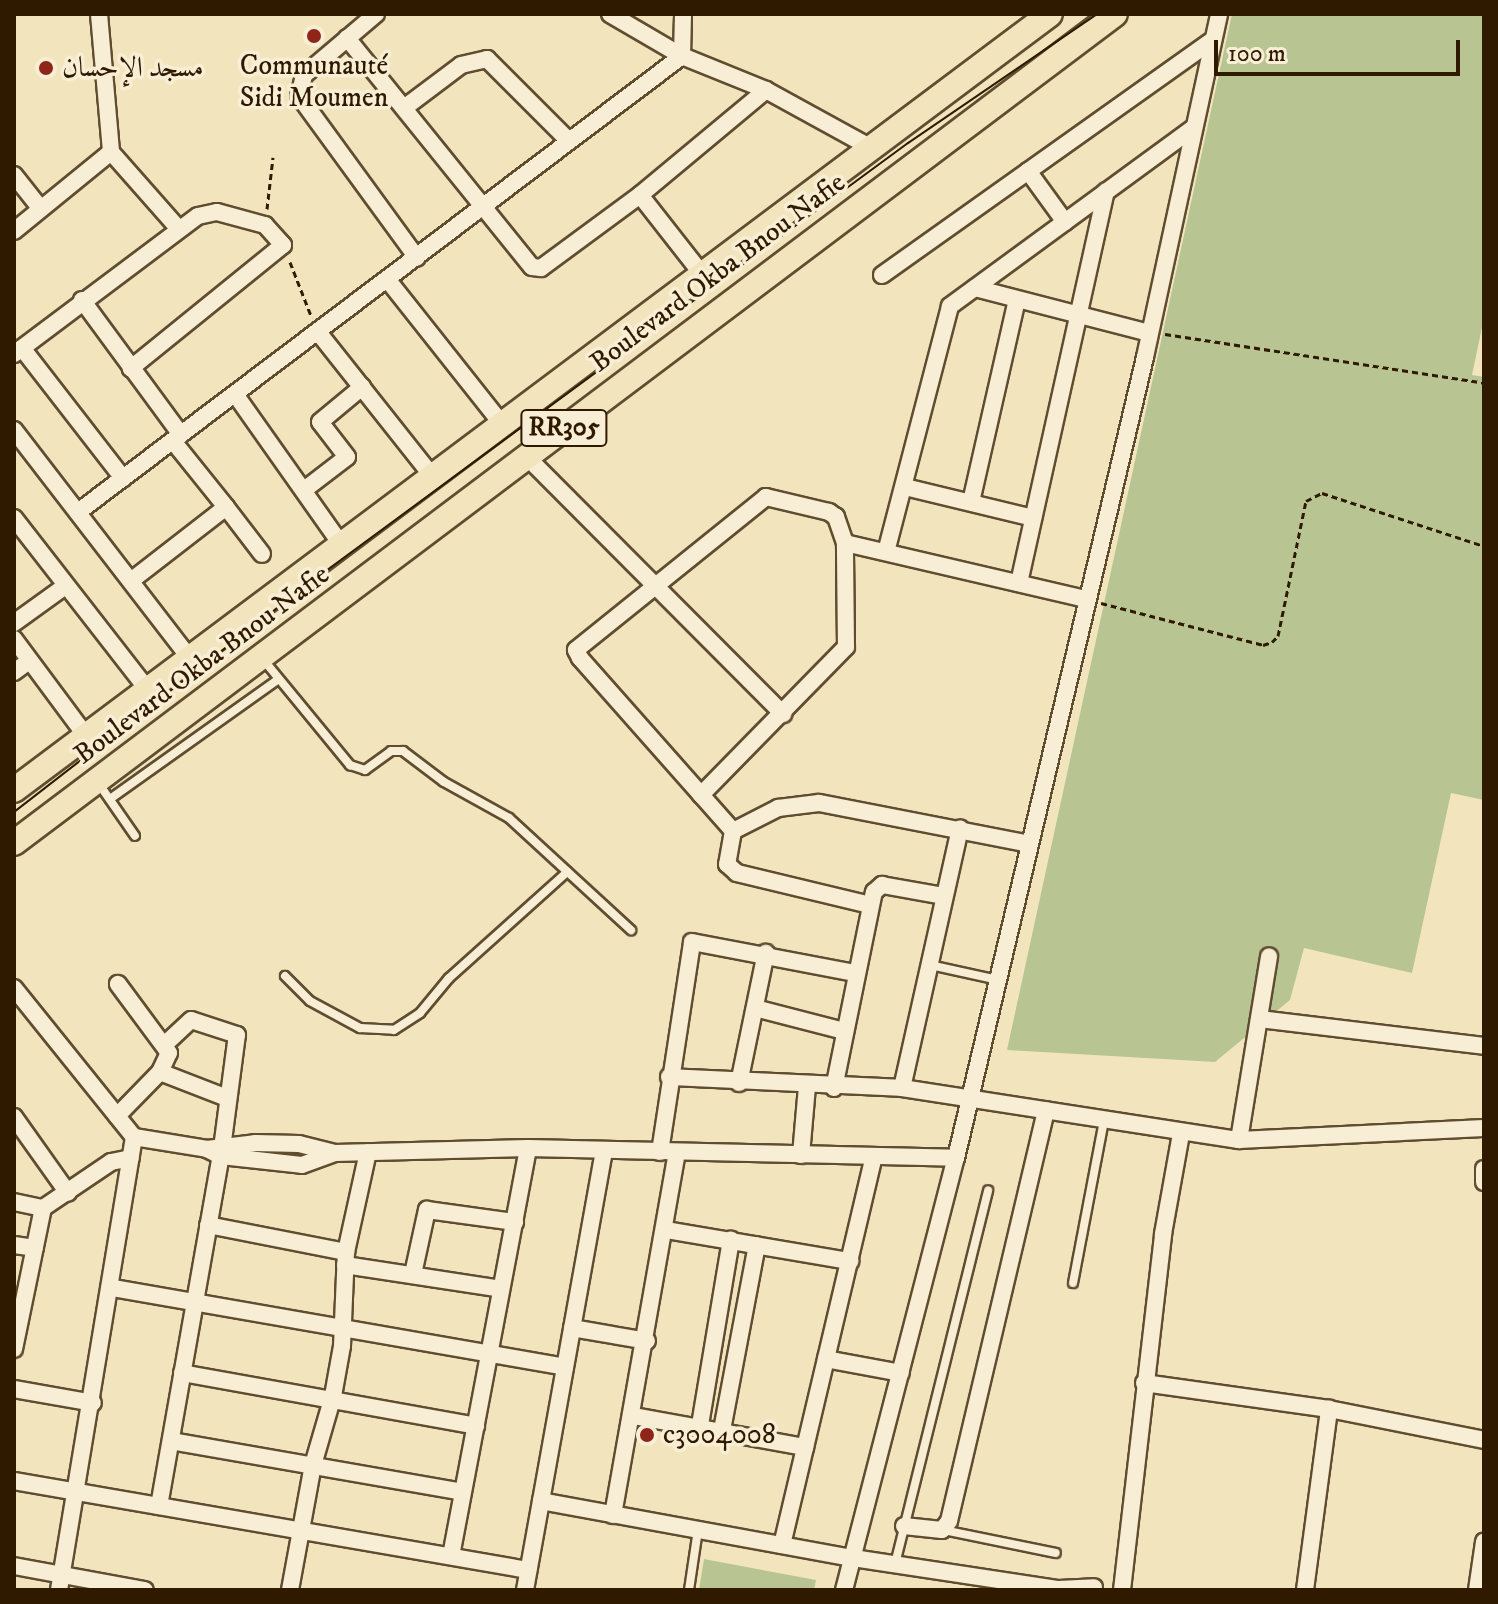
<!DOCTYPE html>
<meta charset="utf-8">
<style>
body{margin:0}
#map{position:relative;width:1498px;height:1604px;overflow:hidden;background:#f2e5be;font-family:"IM FELL DW Pica",Amiri,serif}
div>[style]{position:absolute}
.green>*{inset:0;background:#b8c593}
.path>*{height:3px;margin-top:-1.5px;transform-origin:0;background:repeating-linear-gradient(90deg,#2f1a00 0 6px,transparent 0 10px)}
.roads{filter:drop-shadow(2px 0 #604d30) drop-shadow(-2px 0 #604d30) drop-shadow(0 2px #604d30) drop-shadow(0 -2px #604d30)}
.service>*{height:8px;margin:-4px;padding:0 4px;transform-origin:4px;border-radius:4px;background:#f7eed5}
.minor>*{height:16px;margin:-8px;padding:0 8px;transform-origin:8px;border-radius:8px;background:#f7eed5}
.primary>*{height:24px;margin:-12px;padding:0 12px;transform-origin:12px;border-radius:12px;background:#f2e5be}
.tram>*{height:2px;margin:-1px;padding:0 1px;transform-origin:1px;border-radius:1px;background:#2f1a00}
.dots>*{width:22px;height:22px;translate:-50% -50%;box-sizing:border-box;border:4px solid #f7eed5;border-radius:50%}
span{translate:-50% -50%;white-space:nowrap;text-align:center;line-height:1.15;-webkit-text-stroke:7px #f7eed5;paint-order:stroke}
.shield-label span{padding:2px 6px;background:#f7eed5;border:2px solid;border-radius:6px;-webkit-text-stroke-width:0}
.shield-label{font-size:26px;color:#2f1a00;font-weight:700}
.poi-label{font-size:28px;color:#2f1a00}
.left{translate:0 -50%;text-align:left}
.street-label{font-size:28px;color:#2f1a00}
.frame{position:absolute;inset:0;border:16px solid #2f1a00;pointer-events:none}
.scale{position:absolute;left:1214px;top:40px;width:246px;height:36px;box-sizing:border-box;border:4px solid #2f1a00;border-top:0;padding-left:10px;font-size:24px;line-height:28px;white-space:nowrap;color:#2f1a00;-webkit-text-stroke:6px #f7eed5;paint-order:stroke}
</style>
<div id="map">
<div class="green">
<i style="clip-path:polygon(1232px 14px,1484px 14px,1484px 318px,1472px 375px,1484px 377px,1484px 800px,1451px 793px,1412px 973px,1304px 948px,1290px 1000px,1215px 1062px,1007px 1050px)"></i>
<i style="clip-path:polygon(704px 1559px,816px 1580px,814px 1590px,699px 1590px)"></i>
</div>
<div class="path">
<i style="left:267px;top:209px;width:52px;rotate:-83.4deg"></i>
<i style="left:290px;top:262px;width:60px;rotate:68.6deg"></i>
<i style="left:1165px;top:334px;width:323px;rotate:8.7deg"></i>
<i style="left:1101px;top:603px;width:167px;rotate:14.5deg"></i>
<i style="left:1263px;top:645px;width:9px;rotate:-18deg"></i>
<i style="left:1272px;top:642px;width:8px;rotate:-45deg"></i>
<i style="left:1278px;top:636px;width:138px;rotate:-78.3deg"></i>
<i style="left:1306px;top:501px;width:18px;rotate:-27deg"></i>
<i style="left:1322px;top:493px;width:170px;rotate:18.1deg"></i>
</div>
<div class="roads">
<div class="service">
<i style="left:262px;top:658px;width:139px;rotate:50.6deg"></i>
<i style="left:350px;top:765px;width:16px;rotate:18deg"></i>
<i style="left:365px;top:770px;width:32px;rotate:-36deg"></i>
<i style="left:391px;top:751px;width:12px"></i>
<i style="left:403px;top:751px;width:51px;rotate:37.1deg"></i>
<i style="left:444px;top:782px;width:74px;rotate:29deg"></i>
<i style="left:509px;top:818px;width:166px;rotate:42.6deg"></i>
<i style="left:99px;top:784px;width:63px;rotate:55.3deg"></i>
<i style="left:110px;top:799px;width:207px;rotate:-35.4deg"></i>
<i style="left:930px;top:965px;width:70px;rotate:12.4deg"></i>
<i style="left:285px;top:976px;width:35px;rotate:45deg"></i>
<i style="left:310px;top:1001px;width:57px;rotate:28.4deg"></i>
<i style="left:360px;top:1028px;width:34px;rotate:3deg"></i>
<i style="left:394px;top:1030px;width:31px;rotate:-33deg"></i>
<i style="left:420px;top:1013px;width:45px;rotate:-50.4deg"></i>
<i style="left:449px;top:978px;width:159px;rotate:-41.9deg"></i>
<i style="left:1073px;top:1283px;width:165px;rotate:-79.2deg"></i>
<i style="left:943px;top:1530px;width:115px;rotate:11.5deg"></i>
<i style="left:895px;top:1564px;width:385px;rotate:-76deg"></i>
<i style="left:689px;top:1590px;width:61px;rotate:-81.5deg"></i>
</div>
<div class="minor">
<i style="left:99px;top:14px;width:139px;rotate:85deg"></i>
<i style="left:111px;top:152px;width:101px;rotate:48.6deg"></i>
<i style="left:376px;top:14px;width:94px;rotate:139.7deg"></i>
<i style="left:304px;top:75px;width:22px;rotate:103deg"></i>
<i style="left:299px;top:96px;width:200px;rotate:53.9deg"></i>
<i style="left:610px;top:14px;width:83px;rotate:30.3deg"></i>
<i style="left:682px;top:56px;width:91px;rotate:22deg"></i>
<i style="left:766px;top:90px;width:116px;rotate:28.8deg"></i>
<i style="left:347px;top:38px;width:294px;rotate:51.1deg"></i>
<i style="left:532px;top:267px;width:9px;rotate:6deg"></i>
<i style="left:541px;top:268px;width:123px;rotate:-36.4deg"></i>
<i style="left:640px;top:195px;width:164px;rotate:-39.8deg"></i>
<i style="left:404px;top:108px;width:71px;rotate:-37deg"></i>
<i style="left:461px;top:65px;width:27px;rotate:-13deg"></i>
<i style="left:487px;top:59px;width:116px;rotate:45deg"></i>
<i style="left:1028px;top:171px;width:63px;rotate:54deg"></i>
<i style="left:14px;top:175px;width:43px;rotate:51.5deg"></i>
<i style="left:640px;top:195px;width:100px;rotate:51.9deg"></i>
<i style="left:14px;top:231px;width:125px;rotate:-39.2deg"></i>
<i style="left:882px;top:275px;width:402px;rotate:-35.4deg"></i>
<i style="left:387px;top:279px;width:185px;rotate:51.6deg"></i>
<i style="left:975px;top:288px;width:180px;rotate:14.5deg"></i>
<i style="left:82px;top:300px;width:167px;rotate:53.7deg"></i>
<i style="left:318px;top:332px;width:185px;rotate:51.6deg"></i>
<i style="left:22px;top:348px;width:165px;rotate:52.2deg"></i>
<i style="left:14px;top:354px;width:230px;rotate:-36.9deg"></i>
<i style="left:198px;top:216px;width:19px;rotate:-12deg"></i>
<i style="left:217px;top:212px;width:50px;rotate:15.2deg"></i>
<i style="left:265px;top:225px;width:27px;rotate:48deg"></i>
<i style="left:283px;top:245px;width:196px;rotate:141deg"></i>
<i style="left:235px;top:394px;width:182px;rotate:54.8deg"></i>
<i style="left:14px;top:430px;width:287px;rotate:52.4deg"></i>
<i style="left:527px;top:457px;width:363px;rotate:45.1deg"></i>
<i style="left:905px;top:487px;width:132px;rotate:13.6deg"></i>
<i style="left:304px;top:490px;width:54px;rotate:-37.5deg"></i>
<i style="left:347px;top:457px;width:44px;rotate:-127.6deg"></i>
<i style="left:320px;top:422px;width:55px;rotate:-39.8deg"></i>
<i style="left:971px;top:502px;width:207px;rotate:-77.2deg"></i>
<i style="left:226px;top:507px;width:59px;rotate:52.5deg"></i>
<i style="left:78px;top:512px;width:757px;rotate:-37.05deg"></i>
<i style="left:682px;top:56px;width:42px;rotate:-88.6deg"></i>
<i style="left:14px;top:518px;width:217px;rotate:52.1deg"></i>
<i style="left:845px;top:543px;width:247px;rotate:13.1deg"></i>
<i style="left:886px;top:552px;width:254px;rotate:-75.4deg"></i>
<i style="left:950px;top:306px;width:301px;rotate:-36.2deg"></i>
<i style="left:132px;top:580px;width:119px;rotate:-37.8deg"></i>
<i style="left:226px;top:507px;width:85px;rotate:-128.8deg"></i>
<i style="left:1019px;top:583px;width:401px;rotate:-77.5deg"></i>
<i style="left:14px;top:623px;width:62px;rotate:-35.8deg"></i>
<i style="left:14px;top:639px;width:121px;rotate:53.4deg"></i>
<i style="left:14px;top:672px;width:19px;rotate:-36deg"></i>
<i style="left:701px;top:795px;width:207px;rotate:-45.6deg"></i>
<i style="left:846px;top:647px;width:104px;rotate:-90.6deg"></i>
<i style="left:845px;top:543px;width:28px;rotate:-109deg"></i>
<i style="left:836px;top:517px;width:9px;rotate:-144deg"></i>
<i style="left:829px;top:512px;width:65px;rotate:-166.6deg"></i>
<i style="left:766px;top:497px;width:244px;rotate:141.2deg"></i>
<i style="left:576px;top:650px;width:9px;rotate:63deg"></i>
<i style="left:580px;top:658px;width:231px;rotate:48.5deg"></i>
<i style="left:733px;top:831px;width:51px;rotate:-27.1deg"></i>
<i style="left:778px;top:808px;width:41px;rotate:-7deg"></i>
<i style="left:819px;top:803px;width:214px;rotate:11deg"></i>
<i style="left:733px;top:831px;width:34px;rotate:100deg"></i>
<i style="left:727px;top:864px;width:13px;rotate:42deg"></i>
<i style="left:737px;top:873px;width:137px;rotate:13.5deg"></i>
<i style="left:14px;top:988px;width:191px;rotate:51.2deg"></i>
<i style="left:134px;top:1137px;width:74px;rotate:9.3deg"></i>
<i style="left:207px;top:1149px;width:16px;rotate:27deg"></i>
<i style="left:221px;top:1156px;width:81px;rotate:6.3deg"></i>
<i style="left:302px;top:1165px;width:35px;rotate:-20deg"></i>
<i style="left:755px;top:1008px;width:92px;rotate:14.5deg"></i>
<i style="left:1259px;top:1019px;width:227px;rotate:6.8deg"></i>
<i style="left:160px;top:1072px;width:72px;rotate:21.2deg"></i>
<i style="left:669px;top:1077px;width:233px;rotate:2.7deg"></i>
<i style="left:902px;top:1088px;width:341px;rotate:8.8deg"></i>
<i style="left:1239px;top:1140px;width:245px;rotate:-2.8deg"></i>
<i style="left:739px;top:1083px;width:133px;rotate:-78.3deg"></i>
<i style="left:834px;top:1088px;width:200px;rotate:-78.5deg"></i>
<i style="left:874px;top:892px;width:11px;rotate:-41deg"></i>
<i style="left:882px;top:885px;width:62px;rotate:10.2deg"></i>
<i style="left:902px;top:1088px;width:266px;rotate:-77.4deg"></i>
<i style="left:117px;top:1116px;width:62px;rotate:-45.7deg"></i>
<i style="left:160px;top:1072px;width:21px;rotate:-65deg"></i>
<i style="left:169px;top:1053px;width:86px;rotate:-126.5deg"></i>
<i style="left:14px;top:1117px;width:93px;rotate:54.6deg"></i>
<i style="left:1239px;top:1140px;width:186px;rotate:-80.7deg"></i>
<i style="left:207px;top:1149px;width:48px;rotate:-7.1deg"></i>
<i style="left:255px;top:1143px;width:44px;rotate:1.3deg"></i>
<i style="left:299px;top:1144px;width:37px;rotate:14deg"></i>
<i style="left:335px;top:1153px;width:193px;rotate:-1.5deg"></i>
<i style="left:528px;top:1148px;width:428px;rotate:1.3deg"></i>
<i style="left:660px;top:1152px;width:212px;rotate:-81.3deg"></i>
<i style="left:692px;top:942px;width:165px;rotate:10.8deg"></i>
<i style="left:801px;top:1155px;width:69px;rotate:-85deg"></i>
<i style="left:1484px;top:1169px;width:13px;rotate:90deg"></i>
<i style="left:14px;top:1202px;width:30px;rotate:12deg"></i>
<i style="left:43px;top:1208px;width:82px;rotate:-34.1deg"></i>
<i style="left:111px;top:1162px;width:20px;rotate:-11deg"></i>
<i style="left:208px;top:1225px;width:141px;rotate:11.1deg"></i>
<i style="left:666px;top:1230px;width:187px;rotate:9.6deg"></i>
<i style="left:14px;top:1245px;width:21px;rotate:8deg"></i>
<i style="left:345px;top:1265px;width:158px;rotate:8.7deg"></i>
<i style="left:413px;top:1274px;width:66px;rotate:-77.7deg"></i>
<i style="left:427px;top:1210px;width:89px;rotate:7.8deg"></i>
<i style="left:113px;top:1288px;width:459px;rotate:9.9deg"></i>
<i style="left:572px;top:1328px;width:76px;rotate:9.8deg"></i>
<i style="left:14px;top:1349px;width:144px;rotate:-78.4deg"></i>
<i style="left:826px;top:1359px;width:76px;rotate:10.6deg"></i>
<i style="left:182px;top:1373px;width:299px;rotate:10.2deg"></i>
<i style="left:1144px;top:1383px;width:187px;rotate:8deg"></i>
<i style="left:1329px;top:1409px;width:158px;rotate:11.3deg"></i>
<i style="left:14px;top:1389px;width:80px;rotate:10deg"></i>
<i style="left:634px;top:1416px;width:174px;rotate:10.3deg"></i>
<i style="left:700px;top:1425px;width:188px;rotate:-80.5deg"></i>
<i style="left:722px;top:1430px;width:188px;rotate:-79.3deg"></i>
<i style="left:171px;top:1441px;width:296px;rotate:9.9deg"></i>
<i style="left:14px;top:1481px;width:522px;rotate:9.82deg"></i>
<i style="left:541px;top:1501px;width:317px;rotate:10.4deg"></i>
<i style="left:853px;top:1558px;width:208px;rotate:8.6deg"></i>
<i style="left:1059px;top:1589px;width:35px;rotate:-3deg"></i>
<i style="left:159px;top:1506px;width:355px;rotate:-80deg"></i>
<i style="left:221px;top:1156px;width:122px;rotate:-82.5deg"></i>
<i style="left:237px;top:1035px;width:48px;rotate:-161.9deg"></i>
<i style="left:191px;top:1020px;width:35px;rotate:137deg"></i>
<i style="left:613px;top:1515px;width:368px;rotate:-80deg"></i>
<i style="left:904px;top:1526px;width:38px;rotate:6deg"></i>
<i style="left:942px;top:1530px;width:11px;rotate:-52deg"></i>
<i style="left:949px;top:1521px;width:422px;rotate:-76.7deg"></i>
<i style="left:782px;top:1545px;width:399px;rotate:-76.7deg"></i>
<i style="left:451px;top:1556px;width:415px;rotate:-79.3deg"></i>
<i style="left:14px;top:1566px;width:133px;rotate:10.4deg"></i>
<i style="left:59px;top:1590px;width:459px;rotate:-80.6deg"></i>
<i style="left:290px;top:1590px;width:127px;rotate:-79.6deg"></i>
<i style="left:313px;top:1465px;width:72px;rotate:-73.8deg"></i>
<i style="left:333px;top:1396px;width:51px;rotate:-79.8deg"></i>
<i style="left:342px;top:1346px;width:94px;rotate:-87.6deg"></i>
<i style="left:346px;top:1252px;width:102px;rotate:-77.6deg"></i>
<i style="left:525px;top:1590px;width:445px;rotate:-79.8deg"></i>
<i style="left:844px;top:1590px;width:446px;rotate:-75.5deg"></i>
<i style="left:956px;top:1158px;width:823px;rotate:-76.72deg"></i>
<i style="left:1145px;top:357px;width:351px;rotate:-77.8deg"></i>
<i style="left:1122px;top:1590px;width:358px;rotate:-83.4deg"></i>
<i style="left:1163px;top:1234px;width:102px;rotate:-79.8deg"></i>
<i style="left:1305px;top:1590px;width:183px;rotate:-82.4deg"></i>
<i style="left:1477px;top:1590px;width:49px;rotate:-81.7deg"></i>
</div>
<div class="primary">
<i style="left:14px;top:790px;width:1294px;rotate:-36.83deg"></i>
<i style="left:14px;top:843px;width:1378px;rotate:-36.98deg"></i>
</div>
</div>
<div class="tram">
<i style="left:14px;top:812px;width:367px;rotate:-37.8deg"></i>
<i style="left:304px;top:587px;width:750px;rotate:-36.32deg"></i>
<i style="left:908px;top:143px;width:229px;rotate:-34.3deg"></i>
</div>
<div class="dots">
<i style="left:314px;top:36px;background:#8f2418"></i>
<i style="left:46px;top:68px;background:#8f2418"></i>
<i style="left:647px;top:1435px;background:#8f2418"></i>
</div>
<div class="shield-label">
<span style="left:564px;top:428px">RR305</span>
</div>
<div class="poi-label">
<span style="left:314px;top:82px">Communauté<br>Sidi Moumen</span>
<span class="left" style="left:62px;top:68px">مسجد الإحسان</span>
<span class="left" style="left:663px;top:1435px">c3004008</span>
</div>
<div class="street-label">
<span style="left:718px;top:273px;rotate:-37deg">Boulevard Okba Bnou Nafie</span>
<span style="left:202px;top:665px;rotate:-37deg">Boulevard Okba Bnou Nafie</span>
</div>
<div class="frame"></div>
<div class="scale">100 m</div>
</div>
